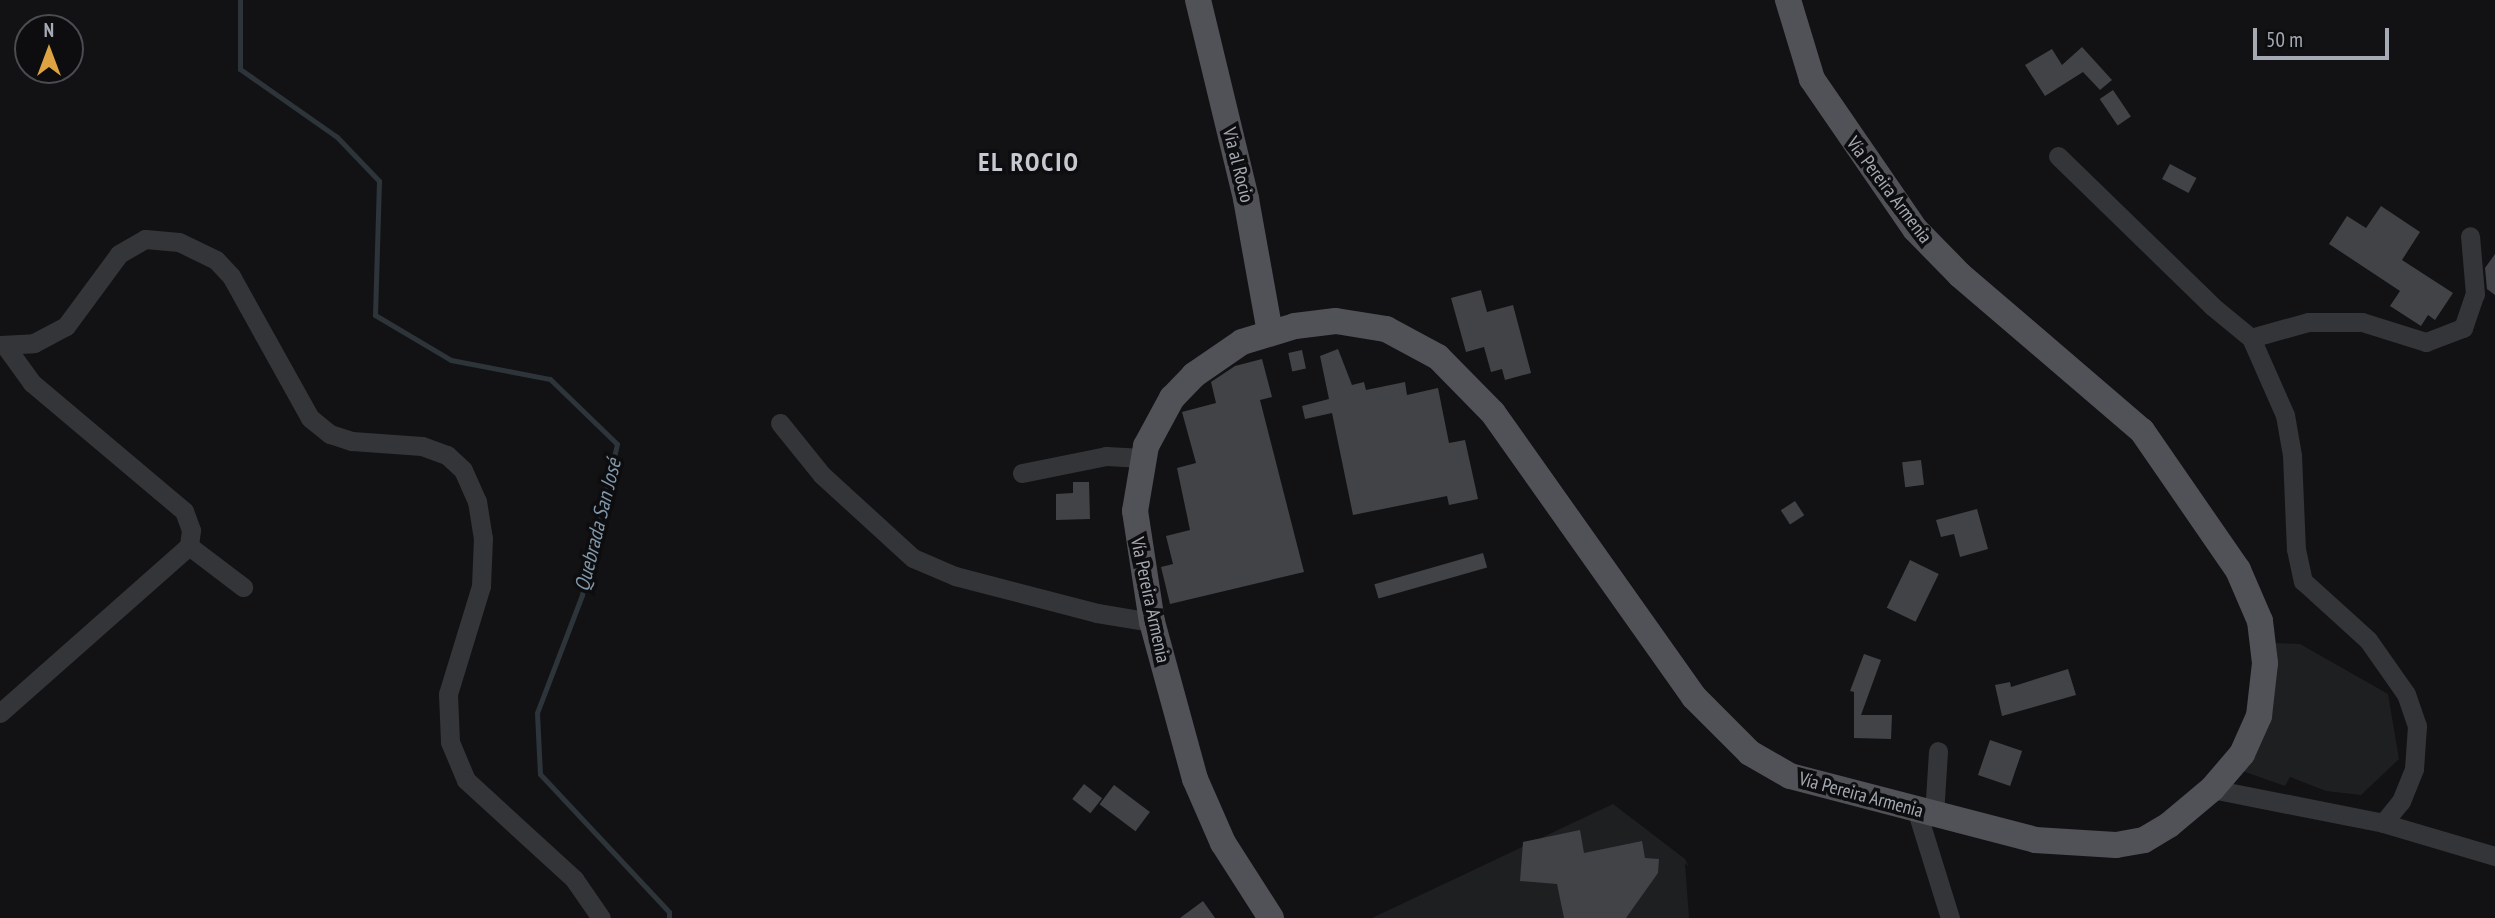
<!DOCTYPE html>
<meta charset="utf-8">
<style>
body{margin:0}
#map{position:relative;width:2495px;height:918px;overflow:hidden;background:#121214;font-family:"PT Sans Narrow",sans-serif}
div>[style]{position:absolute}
.built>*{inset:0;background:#1e1f21}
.stream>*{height:5px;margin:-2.5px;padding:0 2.5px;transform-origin:2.5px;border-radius:2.5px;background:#2d353b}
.building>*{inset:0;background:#414347;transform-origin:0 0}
.minor>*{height:19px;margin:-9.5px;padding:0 9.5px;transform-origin:9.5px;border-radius:9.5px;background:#343538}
.major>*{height:26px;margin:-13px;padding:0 13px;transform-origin:13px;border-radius:13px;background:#505257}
span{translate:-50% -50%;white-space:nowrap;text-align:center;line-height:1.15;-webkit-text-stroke:7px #0d0d0f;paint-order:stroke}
.street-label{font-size:19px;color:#a5aab3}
.water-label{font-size:21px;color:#8098aa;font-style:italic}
.district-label{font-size:26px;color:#c6c9cf;font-weight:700;letter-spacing:2px}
.north{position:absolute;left:14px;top:14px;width:70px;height:70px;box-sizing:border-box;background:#0d0d0f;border:2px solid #4a4c51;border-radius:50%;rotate:0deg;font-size:19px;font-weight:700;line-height:28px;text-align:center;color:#a5aab3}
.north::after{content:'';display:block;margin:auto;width:24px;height:32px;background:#dda241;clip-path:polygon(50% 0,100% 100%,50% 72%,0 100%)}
.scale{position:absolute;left:2253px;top:28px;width:136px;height:32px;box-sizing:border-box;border:4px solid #a5aab3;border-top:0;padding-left:9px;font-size:21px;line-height:24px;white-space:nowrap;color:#a5aab3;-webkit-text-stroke:5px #0d0d0f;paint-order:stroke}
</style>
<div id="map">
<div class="built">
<i style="clip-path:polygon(2274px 643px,2300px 644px,2388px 694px,2399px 759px,2361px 795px,2326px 791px,2290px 777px,2285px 786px,2234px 768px)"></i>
<i style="clip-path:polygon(1613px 804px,1685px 859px,1689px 867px,1685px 863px,1689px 918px,1372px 918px)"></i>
</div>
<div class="stream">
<i style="left:240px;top:0;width:69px;rotate:90deg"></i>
<i style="left:240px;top:69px;width:118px;rotate:35deg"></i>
<i style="left:337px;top:137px;width:61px;rotate:46.3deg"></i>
<i style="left:379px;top:181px;width:134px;rotate:91.7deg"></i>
<i style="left:375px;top:315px;width:88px;rotate:30.6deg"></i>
<i style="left:451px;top:360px;width:101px;rotate:10.9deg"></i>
<i style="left:550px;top:379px;width:93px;rotate:44.1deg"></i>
<i style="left:617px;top:444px;width:155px;rotate:103.1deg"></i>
<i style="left:582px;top:595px;width:126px;rotate:110.9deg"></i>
<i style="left:537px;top:713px;width:61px;rotate:87.2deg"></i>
<i style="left:540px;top:774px;width:189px;rotate:46.9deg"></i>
<i style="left:669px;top:912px;width:6px;rotate:90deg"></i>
</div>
<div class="building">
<i style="clip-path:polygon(2082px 47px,2112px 80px,2100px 90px,2083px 72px,2045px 96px,2025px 65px,2052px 49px,2062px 65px)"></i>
<i style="left:2113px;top:90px;width:32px;height:16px;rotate:56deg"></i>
<i style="left:2170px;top:164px;width:30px;height:17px;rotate:28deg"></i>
<i style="clip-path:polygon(2381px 206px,2420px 232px,2402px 260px,2453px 293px,2435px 320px,2428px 315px,2421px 326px,2390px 306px,2400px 291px,2329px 244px,2347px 216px,2366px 228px)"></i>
<i style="clip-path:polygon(2495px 254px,2495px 295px,2487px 289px,2485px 268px)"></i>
<i style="clip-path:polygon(1481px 290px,1487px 312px,1513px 305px,1531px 373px,1505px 380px,1502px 369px,1491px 372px,1484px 347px,1466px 352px,1451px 298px)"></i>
<i style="clip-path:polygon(1338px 349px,1352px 385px,1364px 382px,1366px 390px,1405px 382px,1407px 395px,1438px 388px,1449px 443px,1465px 440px,1478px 499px,1449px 505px,1447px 496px,1353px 515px,1332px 413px,1305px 419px,1302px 406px,1329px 399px,1320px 356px)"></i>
<i style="left:1302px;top:350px;width:19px;height:14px;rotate:78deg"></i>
<i style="clip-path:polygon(1262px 359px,1272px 397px,1260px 400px,1304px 572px,1170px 604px,1161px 567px,1173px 564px,1166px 536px,1190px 530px,1177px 468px,1196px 463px,1182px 412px,1216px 403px,1211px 382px,1235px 366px)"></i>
<i style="left:1921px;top:460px;width:25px;height:19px;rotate:83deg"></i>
<i style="clip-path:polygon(1073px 482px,1089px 482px,1090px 519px,1056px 520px,1056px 494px,1073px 493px)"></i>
<i style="left:1795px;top:501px;width:17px;height:17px;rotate:57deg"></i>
<i style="clip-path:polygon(1977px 509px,1988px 549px,1960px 557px,1954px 534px,1941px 537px,1936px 520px)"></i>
<i style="left:1483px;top:553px;width:15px;height:113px;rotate:74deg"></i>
<i style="left:1910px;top:560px;width:32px;height:53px;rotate:26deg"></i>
<i style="clip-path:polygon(1864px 654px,1881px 660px,1861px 715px,1892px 715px,1891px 739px,1854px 738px,1854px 692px,1850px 691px)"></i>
<i style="clip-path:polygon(2068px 669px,2076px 695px,2002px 716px,1995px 685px,2010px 682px,2011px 687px)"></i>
<i style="left:1990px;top:740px;width:34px;height:37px;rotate:19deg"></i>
<i style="left:1084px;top:784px;width:23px;height:19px;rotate:38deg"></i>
<i style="left:1114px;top:785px;width:45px;height:24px;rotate:37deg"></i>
<i style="clip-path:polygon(1580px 830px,1584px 853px,1642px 841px,1645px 858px,1659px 859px,1658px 873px,1626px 918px,1564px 918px,1557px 884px,1520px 881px,1523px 842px)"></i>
<i style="clip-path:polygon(1203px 901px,1215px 918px,1180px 918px)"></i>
</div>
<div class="minor">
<i style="left:2058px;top:156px;width:215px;rotate:44.2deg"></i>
<i style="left:2212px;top:306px;width:50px;rotate:39.4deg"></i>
<i style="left:2251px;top:338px;width:84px;rotate:66.2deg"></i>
<i style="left:2285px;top:415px;width:41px;rotate:80.1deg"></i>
<i style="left:2292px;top:455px;width:94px;rotate:87.6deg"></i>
<i style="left:2296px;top:549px;width:33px;rotate:78deg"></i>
<i style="left:2303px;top:581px;width:88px;rotate:42.2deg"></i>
<i style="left:2368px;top:640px;width:66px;rotate:54.9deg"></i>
<i style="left:2406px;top:694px;width:34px;rotate:71deg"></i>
<i style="left:2417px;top:726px;width:43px;rotate:94deg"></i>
<i style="left:2414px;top:769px;width:35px;rotate:112deg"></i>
<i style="left:2401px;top:801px;width:28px;rotate:129deg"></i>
<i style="left:2251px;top:338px;width:59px;rotate:-15.7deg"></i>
<i style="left:2308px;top:322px;width:54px"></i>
<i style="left:2362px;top:322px;width:67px;rotate:17.4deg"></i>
<i style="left:2426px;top:342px;width:40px;rotate:-21deg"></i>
<i style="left:2463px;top:328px;width:36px;rotate:-71deg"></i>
<i style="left:2475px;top:294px;width:58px;rotate:-94.9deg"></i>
<i style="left:0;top:345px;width:34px;rotate:-3deg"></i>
<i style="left:34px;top:343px;width:36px;rotate:-28deg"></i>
<i style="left:66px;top:326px;width:89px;rotate:-53.6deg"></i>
<i style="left:119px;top:254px;width:30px;rotate:-30deg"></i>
<i style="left:145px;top:239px;width:34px;rotate:5deg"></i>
<i style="left:179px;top:242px;width:41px;rotate:25.9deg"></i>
<i style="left:216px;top:260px;width:22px;rotate:47deg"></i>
<i style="left:231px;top:276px;width:162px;rotate:60.9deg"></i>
<i style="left:310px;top:418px;width:26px;rotate:39deg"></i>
<i style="left:330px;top:434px;width:23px;rotate:18deg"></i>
<i style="left:352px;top:441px;width:70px;rotate:4.1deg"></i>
<i style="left:422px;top:446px;width:27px;rotate:20deg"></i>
<i style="left:447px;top:455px;width:22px;rotate:43deg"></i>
<i style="left:463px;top:470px;width:34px;rotate:66deg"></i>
<i style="left:477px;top:501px;width:37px;rotate:81deg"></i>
<i style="left:483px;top:538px;width:48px;rotate:92.4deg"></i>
<i style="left:481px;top:586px;width:113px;rotate:107deg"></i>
<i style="left:448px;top:694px;width:48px;rotate:87.6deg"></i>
<i style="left:450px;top:742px;width:41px;rotate:67.2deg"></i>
<i style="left:466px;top:780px;width:147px;rotate:42.5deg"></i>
<i style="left:574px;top:879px;width:47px;rotate:55.3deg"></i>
<i style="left:780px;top:423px;width:67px;rotate:51.1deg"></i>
<i style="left:822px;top:475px;width:123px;rotate:42.4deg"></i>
<i style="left:913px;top:558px;width:46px;rotate:23.2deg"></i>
<i style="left:955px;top:576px;width:147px;rotate:14.6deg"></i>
<i style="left:1097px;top:613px;width:56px;rotate:9.3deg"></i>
<i style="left:1022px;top:473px;width:86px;rotate:-11.4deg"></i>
<i style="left:1106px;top:456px;width:37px;rotate:3deg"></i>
<i style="left:189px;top:546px;width:68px;rotate:37.2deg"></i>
<i style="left:0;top:713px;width:252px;rotate:-41.5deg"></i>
<i style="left:189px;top:546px;width:16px;rotate:-83deg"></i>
<i style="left:191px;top:530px;width:20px;rotate:-110deg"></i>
<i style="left:184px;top:511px;width:199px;rotate:-139.9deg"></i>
<i style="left:32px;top:383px;width:44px;rotate:-125.8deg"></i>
<i style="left:2212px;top:789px;width:174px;rotate:11.2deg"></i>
<i style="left:2383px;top:823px;width:117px;rotate:16.4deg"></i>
<i style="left:1917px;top:812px;width:111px;rotate:72.7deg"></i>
<i style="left:1934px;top:815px;width:64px;rotate:-86.4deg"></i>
</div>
<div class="major">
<i style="left:1198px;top:0;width:205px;rotate:76.4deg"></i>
<i style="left:1246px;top:199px;width:135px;rotate:79.8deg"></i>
<i style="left:1271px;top:918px;width:89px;rotate:-122.6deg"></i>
<i style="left:1223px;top:843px;width:70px;rotate:-113.6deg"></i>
<i style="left:1195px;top:779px;width:163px;rotate:-105.3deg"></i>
<i style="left:1152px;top:622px;width:112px;rotate:-98.7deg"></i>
<i style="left:1135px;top:511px;width:66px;rotate:-80.4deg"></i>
<i style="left:1146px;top:446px;width:55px;rotate:-61.6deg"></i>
<i style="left:1172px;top:398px;width:32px;rotate:-46deg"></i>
<i style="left:1194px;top:375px;width:58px;rotate:-34.5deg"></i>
<i style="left:1242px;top:342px;width:55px;rotate:-16.8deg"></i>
<i style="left:1295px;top:326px;width:41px;rotate:-7deg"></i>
<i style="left:1336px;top:321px;width:51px;rotate:9.1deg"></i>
<i style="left:1386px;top:329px;width:59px;rotate:28.3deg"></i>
<i style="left:1438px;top:357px;width:78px;rotate:45.5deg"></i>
<i style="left:1493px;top:413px;width:348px;rotate:54.7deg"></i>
<i style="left:1694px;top:697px;width:79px;rotate:45deg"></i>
<i style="left:1750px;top:753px;width:46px;rotate:29.9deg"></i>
<i style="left:1790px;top:776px;width:253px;rotate:14.6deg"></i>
<i style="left:2035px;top:840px;width:81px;rotate:3.5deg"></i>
<i style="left:2116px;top:845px;width:28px;rotate:-10deg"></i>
<i style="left:2144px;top:840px;width:29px;rotate:-31deg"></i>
<i style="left:2169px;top:825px;width:56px;rotate:-39.9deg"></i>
<i style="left:2212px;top:789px;width:46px;rotate:-49.4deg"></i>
<i style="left:2242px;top:754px;width:42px;rotate:-65.9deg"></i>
<i style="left:2259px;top:716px;width:53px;rotate:-83.5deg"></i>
<i style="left:2265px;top:663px;width:42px;rotate:-96.8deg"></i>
<i style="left:2260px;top:621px;width:56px;rotate:-113.3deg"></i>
<i style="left:2238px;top:570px;width:169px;rotate:-124.6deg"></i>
<i style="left:2142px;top:431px;width:240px;rotate:-139.4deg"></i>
<i style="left:1960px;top:275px;width:64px;rotate:-134.4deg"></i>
<i style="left:1915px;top:229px;width:182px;rotate:-124.5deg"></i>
<i style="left:1812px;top:79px;width:83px;rotate:-106.9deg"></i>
</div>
<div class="street-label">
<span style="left:1238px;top:165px;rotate:76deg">Via al Rocio</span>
<span style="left:1889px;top:190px;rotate:53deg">Vía Pereira Armenia</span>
<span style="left:1150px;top:600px;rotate:78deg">Vía Pereira Armenia</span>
<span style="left:1861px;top:795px;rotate:15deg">Vía Pereira Armenia</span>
</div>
<div class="water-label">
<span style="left:598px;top:525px;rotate:-76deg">Quebrada San José</span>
</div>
<div class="district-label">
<span style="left:1029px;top:162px">EL ROCIO</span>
</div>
<div class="north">N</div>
<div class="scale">50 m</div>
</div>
